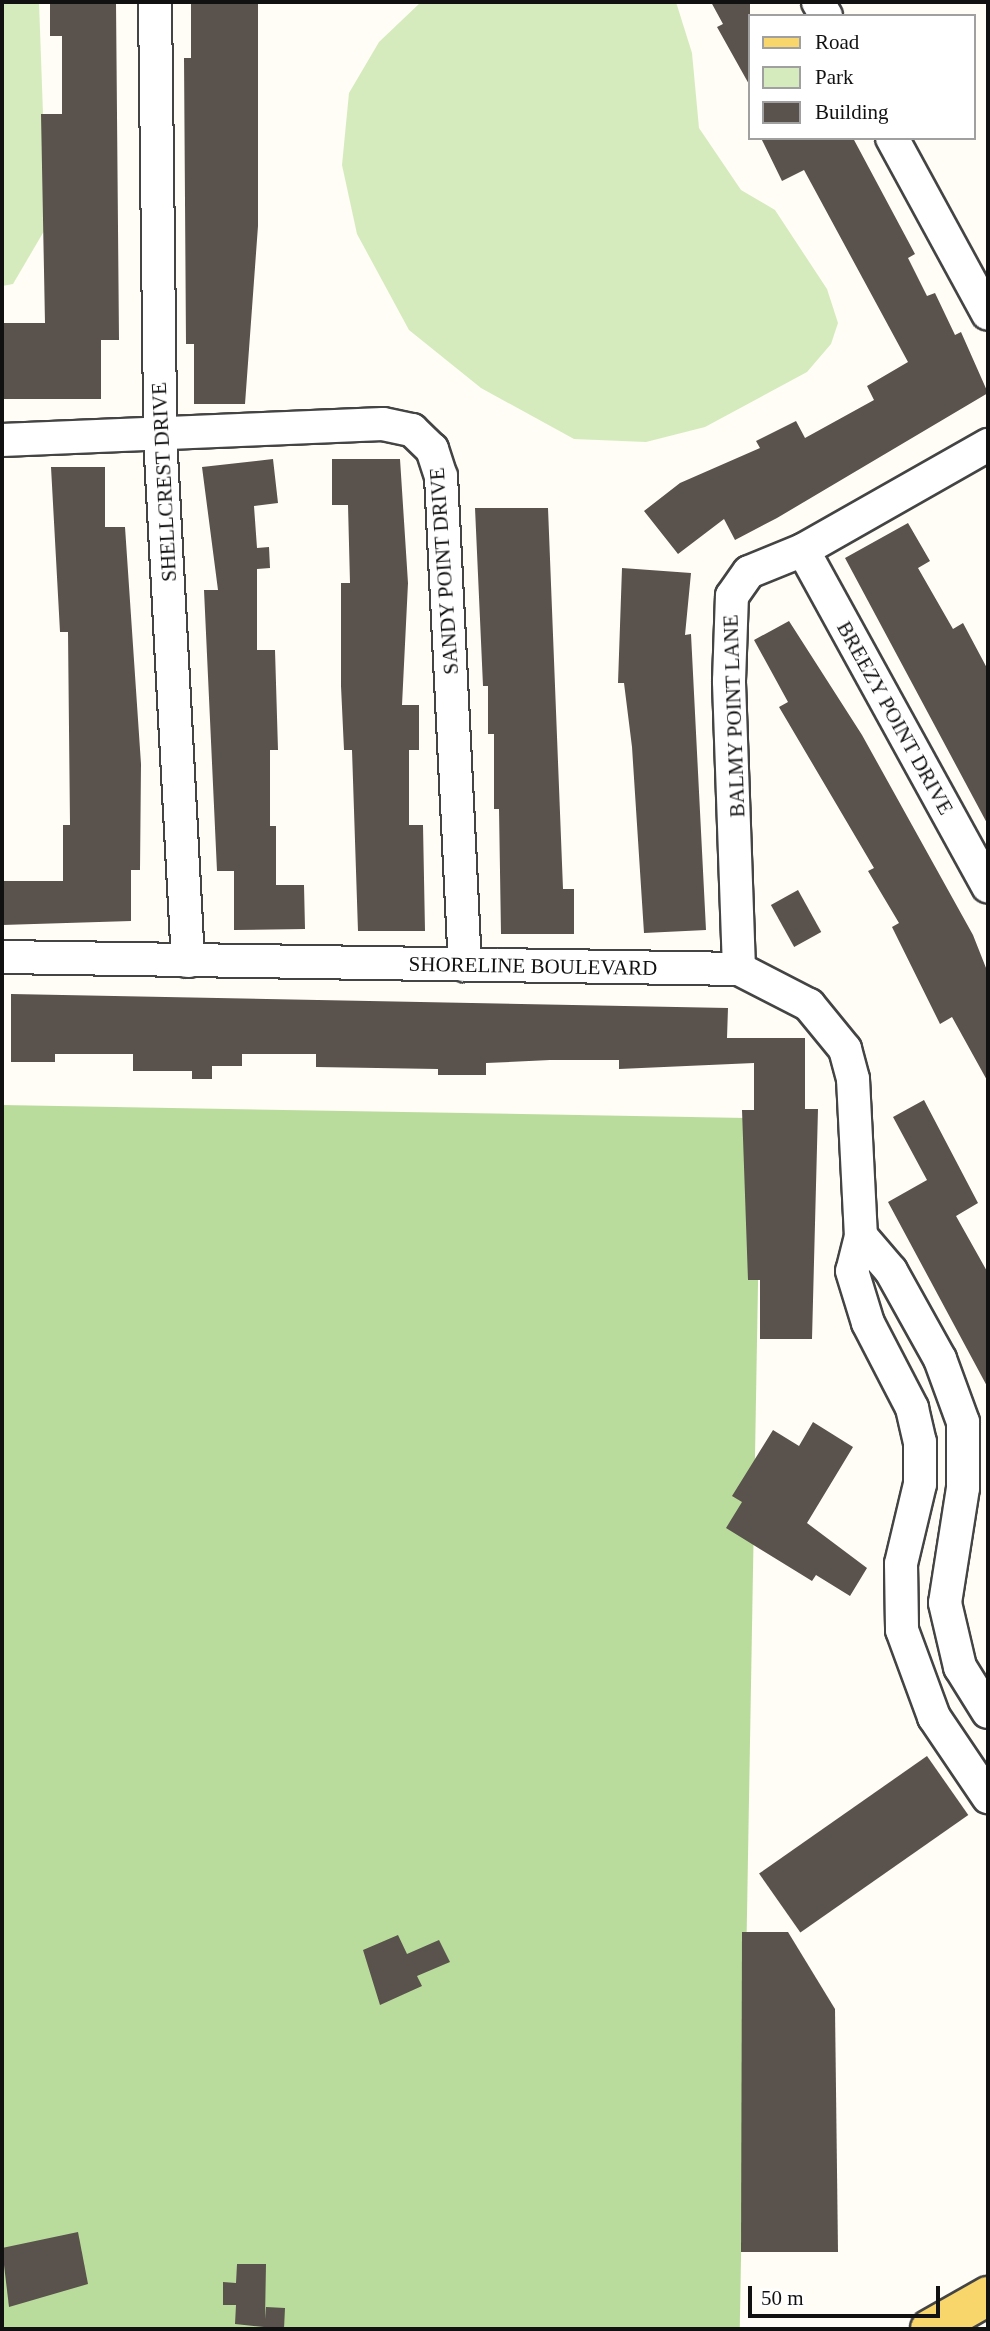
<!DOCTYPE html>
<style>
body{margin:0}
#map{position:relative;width:990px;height:2331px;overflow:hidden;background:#fffdf5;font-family:Georgia,serif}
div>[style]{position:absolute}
.green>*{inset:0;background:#d5ebbd}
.forest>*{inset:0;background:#b9dc9c;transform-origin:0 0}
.building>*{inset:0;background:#5a524d;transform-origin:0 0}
.roads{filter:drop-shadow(2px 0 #444) drop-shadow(-2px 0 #444) drop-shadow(0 2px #444) drop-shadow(0 -2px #444)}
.minor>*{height:32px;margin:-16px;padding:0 16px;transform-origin:16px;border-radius:16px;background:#fff}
.major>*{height:38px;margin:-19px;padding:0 19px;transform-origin:19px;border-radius:19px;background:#f9d66b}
span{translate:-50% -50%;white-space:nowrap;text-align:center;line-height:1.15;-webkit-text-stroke:7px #fff;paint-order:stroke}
.street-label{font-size:21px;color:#111}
.frame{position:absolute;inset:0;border:4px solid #111;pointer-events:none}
.legend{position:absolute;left:748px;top:14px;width:228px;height:126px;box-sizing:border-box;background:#fff;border:2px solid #a0a0a0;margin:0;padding:9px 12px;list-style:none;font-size:21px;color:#111}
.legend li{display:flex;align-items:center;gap:14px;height:35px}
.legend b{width:35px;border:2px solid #a0a0a0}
.scale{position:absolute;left:748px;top:2286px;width:192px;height:32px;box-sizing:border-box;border:4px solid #111;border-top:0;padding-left:9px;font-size:21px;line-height:24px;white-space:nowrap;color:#111;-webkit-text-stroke:5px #fff;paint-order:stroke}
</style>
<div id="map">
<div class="green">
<i style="clip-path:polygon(2px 2px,39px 2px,47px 226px,13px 284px,2px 286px)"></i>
<i style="clip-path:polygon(421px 2px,676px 2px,692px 53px,699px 128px,741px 190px,775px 210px,827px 289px,838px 323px,831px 344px,807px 372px,705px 427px,646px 442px,574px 439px,481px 388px,409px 330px,357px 234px,342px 165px,349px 93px,379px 42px)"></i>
</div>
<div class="forest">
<i style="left:2px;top:1105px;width:759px;height:1224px;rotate:1deg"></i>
</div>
<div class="building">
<i style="clip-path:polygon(50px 2px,116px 2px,119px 340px,101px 340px,101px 399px,2px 399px,2px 323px,45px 323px,41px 114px,62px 114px,62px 36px,50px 36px)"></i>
<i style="clip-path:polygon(191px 2px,258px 2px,258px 226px,245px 404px,194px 404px,194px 344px,186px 344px,184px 58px,191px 58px)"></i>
<i style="clip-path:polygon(711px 2px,750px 2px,750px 86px,717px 27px,723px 24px)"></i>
<i style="clip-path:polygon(761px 138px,853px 138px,915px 254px,908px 258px,927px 296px,935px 293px,955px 335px,961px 332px,988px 393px,777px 518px,735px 540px,724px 519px,678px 554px,644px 511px,680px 483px,760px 448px,756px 441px,796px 421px,805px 438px,874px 400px,867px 386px,908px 362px,804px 170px,782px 181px)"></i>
<i style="clip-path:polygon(273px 459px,278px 503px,254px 506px,257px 548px,269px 547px,270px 568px,257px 569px,257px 650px,275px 650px,278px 750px,270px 750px,270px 826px,276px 826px,276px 885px,304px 885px,305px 929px,234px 930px,234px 871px,217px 871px,204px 590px,218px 590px,202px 467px)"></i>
<i style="clip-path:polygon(332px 459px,400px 459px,408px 583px,402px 705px,419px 705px,419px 750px,409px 750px,409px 825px,423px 825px,425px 931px,358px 931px,352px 750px,344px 750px,341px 686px,341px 583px,350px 583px,348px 505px,332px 505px)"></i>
<i style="clip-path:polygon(51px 467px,105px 467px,105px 527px,125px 527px,141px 764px,140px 870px,131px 870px,131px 921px,2px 925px,2px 881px,63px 881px,63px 825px,70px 825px,68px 632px,60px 632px)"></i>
<i style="clip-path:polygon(475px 508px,548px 508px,563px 889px,574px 889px,574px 934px,501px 934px,499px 809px,494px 809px,494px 734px,488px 734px,488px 686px,483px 686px)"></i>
<i style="clip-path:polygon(908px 523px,930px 561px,918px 568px,953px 629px,963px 623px,988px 670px,988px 825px,845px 558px)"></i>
<i style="clip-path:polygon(622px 568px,691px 573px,685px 635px,691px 634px,706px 930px,644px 933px,632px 747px,624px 683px,618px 683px)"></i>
<i style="clip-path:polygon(789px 621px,862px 735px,973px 935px,988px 973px,988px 1082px,952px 1017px,940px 1024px,892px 927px,899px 923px,868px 871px,874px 868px,779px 707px,788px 702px,754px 640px)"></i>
<i style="left:798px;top:890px;width:48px;height:31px;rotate:61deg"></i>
<i style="clip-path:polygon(11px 994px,728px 1008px,727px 1038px,805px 1038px,805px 1109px,818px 1109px,812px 1339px,760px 1339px,760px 1280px,748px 1280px,742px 1110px,754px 1110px,754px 1063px,619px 1069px,619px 1060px,550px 1060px,486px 1063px,486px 1075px,438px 1075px,438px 1069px,316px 1067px,316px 1054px,242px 1054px,242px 1066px,212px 1066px,212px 1079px,192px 1079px,192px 1071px,133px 1071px,133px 1054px,55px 1054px,55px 1062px,11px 1062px)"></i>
<i style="clip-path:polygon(924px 1100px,978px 1203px,956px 1216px,988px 1273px,988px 1388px,888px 1202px,927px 1180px,893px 1117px)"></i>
<i style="clip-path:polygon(813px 1422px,853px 1447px,807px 1523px,867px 1568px,850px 1596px,816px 1575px,812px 1581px,726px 1528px,742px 1502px,732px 1496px,773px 1430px,799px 1446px)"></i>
<i style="left:927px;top:1756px;width:72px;height:205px;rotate:55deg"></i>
<i style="clip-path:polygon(742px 1932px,788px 1932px,835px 2009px,838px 2252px,741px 2252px)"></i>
<i style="clip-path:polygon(398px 1935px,407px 1954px,439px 1940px,450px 1962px,417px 1976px,422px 1986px,380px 2005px,363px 1950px)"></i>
<i style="clip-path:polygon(78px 2232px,88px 2284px,9px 2307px,2px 2248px)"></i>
<i style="clip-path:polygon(237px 2264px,266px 2264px,265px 2319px,266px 2307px,285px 2308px,284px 2329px,235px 2324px,236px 2305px,223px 2305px,223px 2282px,236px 2283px)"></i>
</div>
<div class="roads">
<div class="minor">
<i style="left:155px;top:2px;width:434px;rotate:89.3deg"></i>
<i style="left:160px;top:436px;width:526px;rotate:86.95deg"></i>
<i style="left:818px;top:2px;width:16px;rotate:60deg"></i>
<i style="left:892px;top:138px;width:200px;rotate:61.4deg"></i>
<i style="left:2px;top:440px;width:381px;rotate:-2.4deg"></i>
<i style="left:383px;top:424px;width:30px;rotate:12deg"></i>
<i style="left:412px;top:430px;width:28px;rotate:44deg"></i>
<i style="left:432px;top:449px;width:28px;rotate:72deg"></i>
<i style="left:441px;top:476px;width:490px;rotate:87.2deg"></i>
<i style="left:803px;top:550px;width:384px;rotate:61.2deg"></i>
<i style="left:2px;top:957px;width:737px;rotate:0.93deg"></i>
<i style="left:739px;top:969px;width:79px;rotate:27.2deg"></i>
<i style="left:809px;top:1005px;width:57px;rotate:50.7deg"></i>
<i style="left:845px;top:1049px;width:31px;rotate:75deg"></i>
<i style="left:853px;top:1079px;width:157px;rotate:87.1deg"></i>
<i style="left:861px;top:1236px;width:36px;rotate:104deg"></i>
<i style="left:852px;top:1271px;width:54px;rotate:72.9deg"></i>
<i style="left:868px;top:1323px;width:96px;rotate:62.6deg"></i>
<i style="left:912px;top:1408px;width:35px;rotate:77deg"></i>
<i style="left:920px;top:1442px;width:42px;rotate:90deg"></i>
<i style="left:920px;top:1484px;width:82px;rotate:103.4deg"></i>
<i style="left:901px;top:1564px;width:66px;rotate:89.1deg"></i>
<i style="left:902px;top:1630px;width:93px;rotate:69.8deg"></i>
<i style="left:934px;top:1717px;width:97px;rotate:56deg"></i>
<i style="left:739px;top:969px;width:288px;rotate:-92deg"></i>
<i style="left:729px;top:681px;width:85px;rotate:-88deg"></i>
<i style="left:732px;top:596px;width:29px;rotate:-55deg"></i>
<i style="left:749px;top:572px;width:58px;rotate:-22.2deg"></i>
<i style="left:803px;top:550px;width:213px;rotate:-29.6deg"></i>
<i style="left:861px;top:1236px;width:46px;rotate:49.4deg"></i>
<i style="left:891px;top:1271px;width:101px;rotate:60.9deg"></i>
<i style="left:940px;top:1359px;width:67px;rotate:69.9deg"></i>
<i style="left:963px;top:1422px;width:66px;rotate:90deg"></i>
<i style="left:963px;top:1488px;width:116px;rotate:98.9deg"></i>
<i style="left:945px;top:1603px;width:66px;rotate:76.8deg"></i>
<i style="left:960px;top:1667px;width:53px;rotate:58.1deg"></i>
</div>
<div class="major">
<i style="left:930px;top:2329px;width:67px;rotate:-29.6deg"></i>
</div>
</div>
<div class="street-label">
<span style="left:164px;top:482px;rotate:-93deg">SHELLCREST DRIVE</span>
<span style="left:444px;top:571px;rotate:-94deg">SANDY POINT DRIVE</span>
<span style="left:734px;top:716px;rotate:-92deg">BALMY POINT LANE</span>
<span style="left:895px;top:718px;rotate:61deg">BREEZY POINT DRIVE</span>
<span style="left:533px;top:966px;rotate:1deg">SHORELINE BOULEVARD</span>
</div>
<div class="frame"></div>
<ul class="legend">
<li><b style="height:9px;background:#f9d66b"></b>Road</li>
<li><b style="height:19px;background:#d5ebbd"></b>Park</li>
<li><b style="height:19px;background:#5a524d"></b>Building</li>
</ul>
<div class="scale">50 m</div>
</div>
